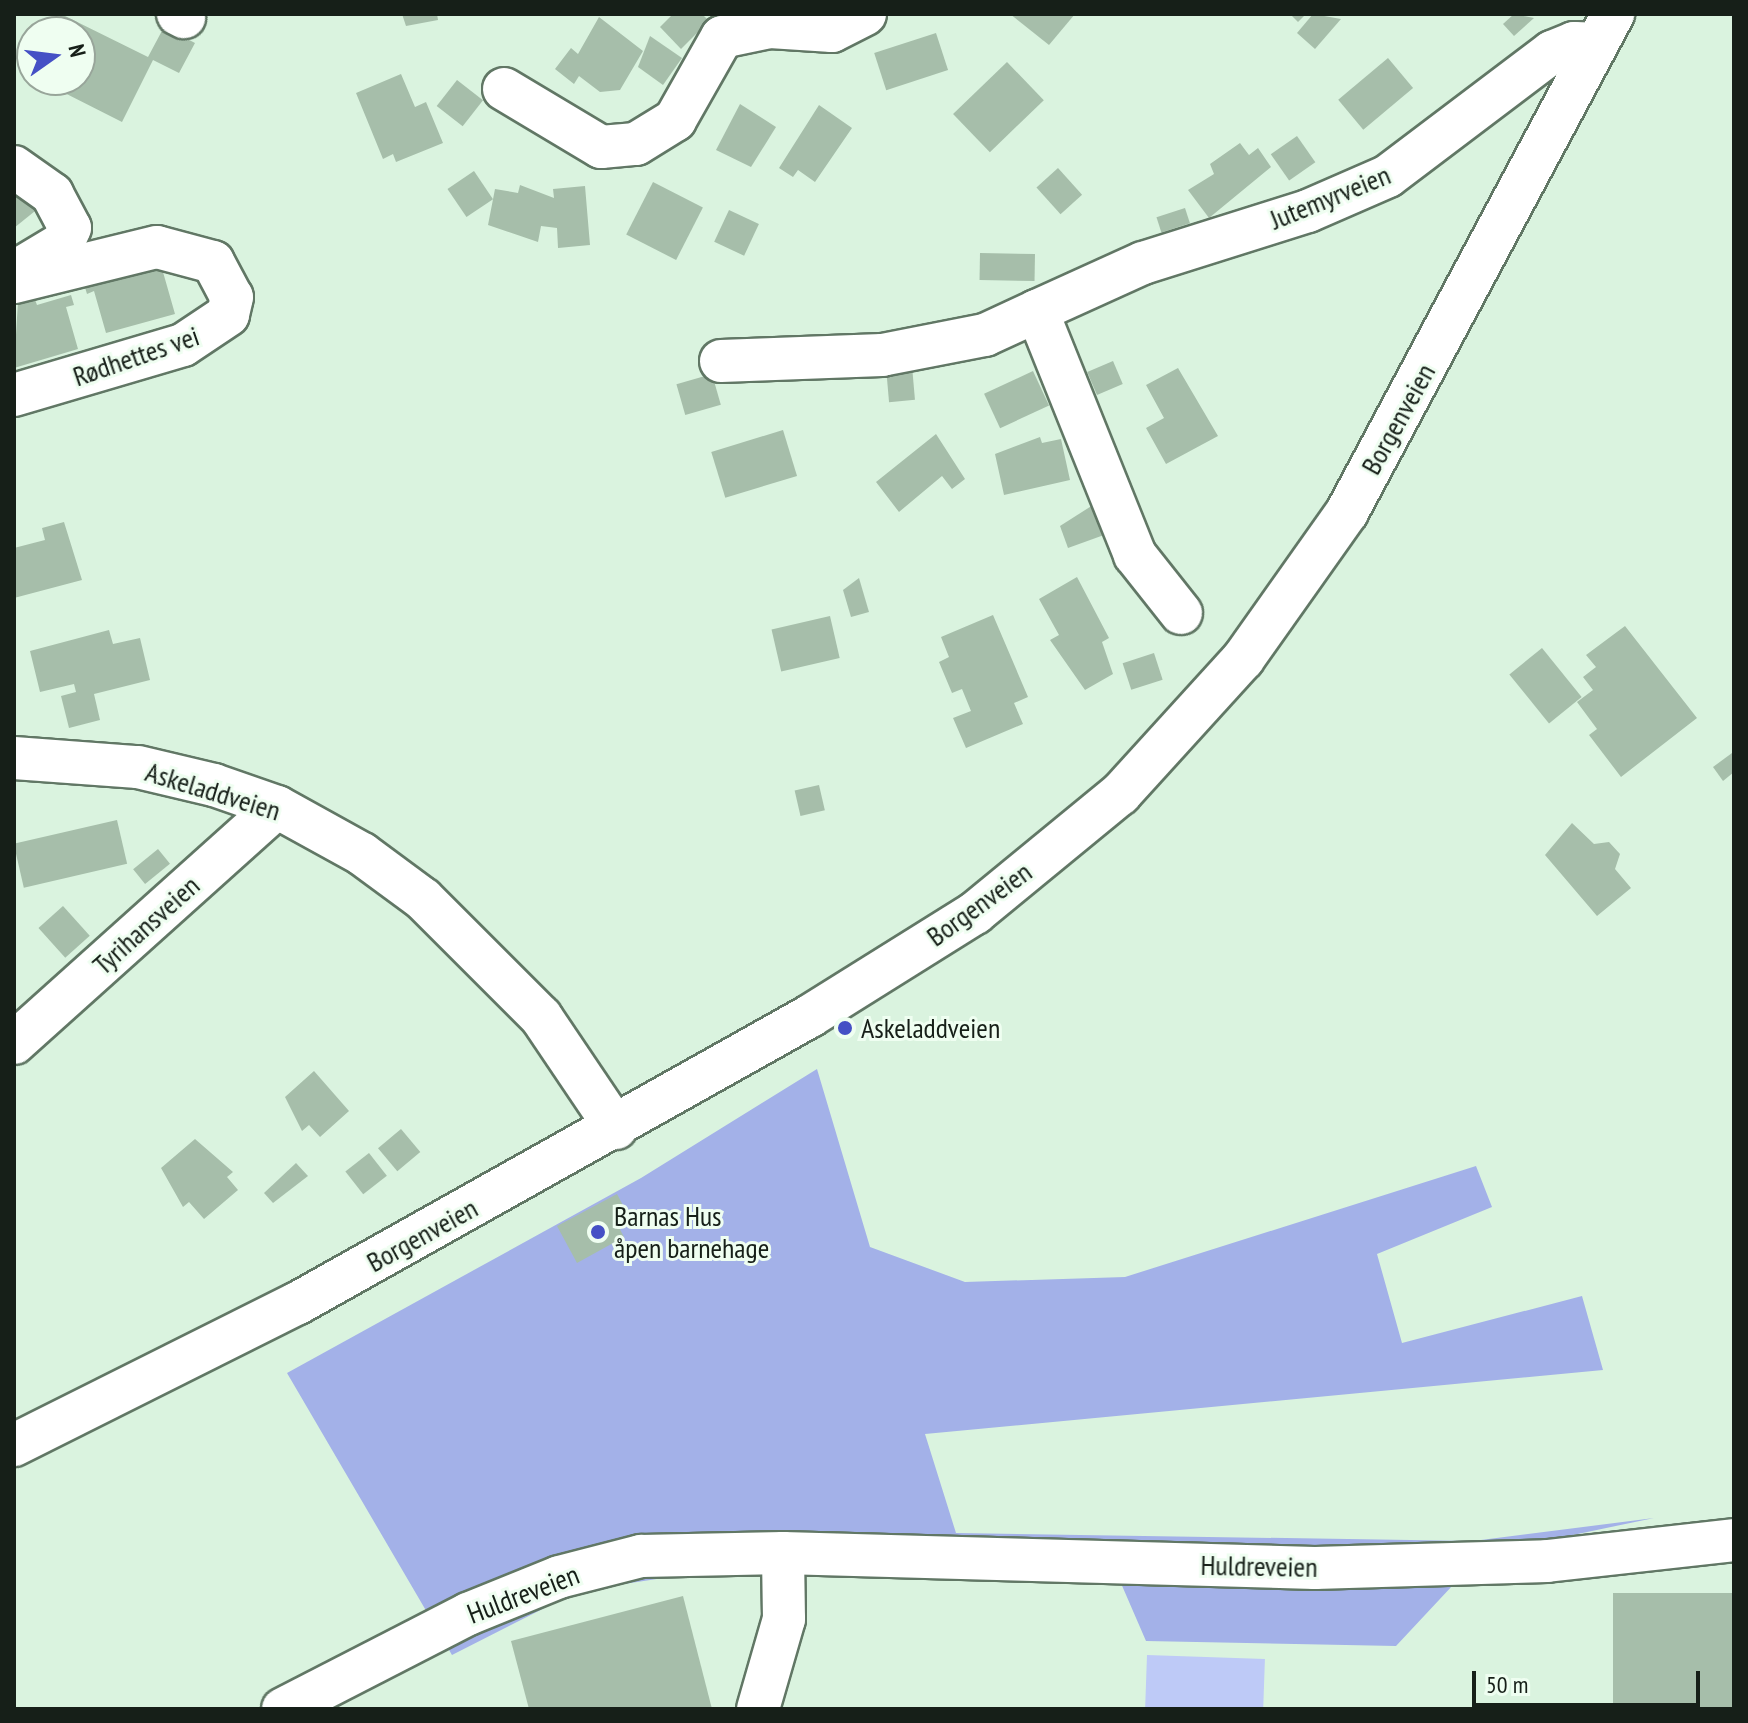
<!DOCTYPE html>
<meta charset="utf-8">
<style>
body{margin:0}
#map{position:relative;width:1748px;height:1723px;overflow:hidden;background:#daf3df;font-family:"PT Sans Narrow",sans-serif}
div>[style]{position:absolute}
.green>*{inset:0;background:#becaf7;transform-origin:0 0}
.forest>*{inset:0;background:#a3b1e8}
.building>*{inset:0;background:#a6beaa;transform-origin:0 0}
.roads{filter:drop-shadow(2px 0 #617765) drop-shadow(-2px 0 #617765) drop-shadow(0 2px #617765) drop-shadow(0 -2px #617765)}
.minor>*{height:42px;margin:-21px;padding:0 21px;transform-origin:21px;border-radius:21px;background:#fff}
.dots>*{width:22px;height:22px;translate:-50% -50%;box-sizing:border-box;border:4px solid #effef1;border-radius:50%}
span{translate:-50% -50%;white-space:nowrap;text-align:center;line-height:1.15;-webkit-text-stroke:6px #effef1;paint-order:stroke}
.street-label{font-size:28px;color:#161f18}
.poi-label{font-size:28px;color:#161f18}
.left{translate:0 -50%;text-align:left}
.frame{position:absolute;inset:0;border:16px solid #161f18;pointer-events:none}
.north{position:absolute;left:16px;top:16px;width:80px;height:80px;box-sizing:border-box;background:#effef1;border:2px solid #98a59a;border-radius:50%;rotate:76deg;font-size:22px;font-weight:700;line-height:32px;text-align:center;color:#161f18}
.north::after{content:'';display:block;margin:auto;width:28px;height:36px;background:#4550c5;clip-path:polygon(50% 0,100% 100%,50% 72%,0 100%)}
.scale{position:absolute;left:1472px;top:1671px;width:228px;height:36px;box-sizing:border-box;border:4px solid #161f18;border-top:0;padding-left:10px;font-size:24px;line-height:28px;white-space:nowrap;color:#161f18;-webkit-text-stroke:6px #effef1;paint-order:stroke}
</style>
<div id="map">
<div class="green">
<i style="left:1147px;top:1655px;width:118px;height:54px;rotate:2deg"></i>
</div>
<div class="forest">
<i style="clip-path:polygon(817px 1069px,870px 1247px,965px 1282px,1125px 1277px,1476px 1166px,1492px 1207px,1377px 1254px,1402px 1343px,1582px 1296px,1603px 1370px,925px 1434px,956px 1533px,1473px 1541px,1654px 1518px,1482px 1554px,1396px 1646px,1146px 1641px,1120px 1581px,683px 1575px,578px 1591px,452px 1655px,287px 1373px,641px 1178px)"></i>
</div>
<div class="building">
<i style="clip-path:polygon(61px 14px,148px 57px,164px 27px,195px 43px,179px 73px,153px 60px,122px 122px,39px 80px,80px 80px,80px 32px,52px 32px)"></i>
<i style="clip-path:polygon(402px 14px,437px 14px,438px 20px,406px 26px)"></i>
<i style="clip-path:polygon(673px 14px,702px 14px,709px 21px,681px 49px,660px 27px)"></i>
<i style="clip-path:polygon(1010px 14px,1075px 14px,1049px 45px)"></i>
<i style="clip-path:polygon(1290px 14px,1306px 14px,1298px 22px)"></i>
<i style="clip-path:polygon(1313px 14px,1341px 19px,1315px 49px,1297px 33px)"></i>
<i style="clip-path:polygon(1514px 14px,1534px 18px,1514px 36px,1503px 24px)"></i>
<i style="clip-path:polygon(599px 17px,643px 51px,620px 90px,600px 92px,579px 76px,574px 84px,555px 69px,571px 48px,578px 54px)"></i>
<i style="left:936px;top:33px;width:39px;height:65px;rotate:72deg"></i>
<i style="clip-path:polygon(650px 36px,682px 58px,663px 85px,638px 67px)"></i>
<i style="left:1388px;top:58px;width:39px;height:65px;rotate:50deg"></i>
<i style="left:1007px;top:62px;width:53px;height:75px;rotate:46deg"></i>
<i style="clip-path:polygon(401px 74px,415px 107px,426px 102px,443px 143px,396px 162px,393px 154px,383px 159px,356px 93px)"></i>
<i style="left:457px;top:80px;width:33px;height:33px;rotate:38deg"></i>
<i style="clip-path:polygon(740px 104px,776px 127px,751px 167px,716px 150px)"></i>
<i style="clip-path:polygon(819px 105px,852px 128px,815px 182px,798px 170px,793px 177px,779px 168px)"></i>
<i style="left:1297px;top:136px;width:32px;height:32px;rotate:55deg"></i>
<i style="clip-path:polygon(1240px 143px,1249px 155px,1258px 148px,1271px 167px,1209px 218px,1188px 190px,1214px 174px,1210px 164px)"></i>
<i style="left:1058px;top:168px;width:36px;height:29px;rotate:48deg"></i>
<i style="left:474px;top:171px;width:34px;height:32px;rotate:56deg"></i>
<i style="left:653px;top:182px;width:56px;height:59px;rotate:27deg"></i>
<i style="clip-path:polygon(520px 185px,554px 198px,553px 189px,585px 186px,590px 245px,558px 248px,557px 228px,541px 226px,538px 242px,488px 225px,495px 189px,518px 193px)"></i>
<i style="clip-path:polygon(14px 186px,40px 207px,14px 228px)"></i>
<i style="left:1185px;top:208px;width:16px;height:30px;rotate:72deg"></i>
<i style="left:729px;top:210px;width:33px;height:35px;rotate:25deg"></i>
<i style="left:980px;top:253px;width:55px;height:27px;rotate:1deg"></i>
<i style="clip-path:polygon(167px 260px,170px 270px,163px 272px,175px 314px,106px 333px,94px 291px,87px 294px,84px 284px)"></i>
<i style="clip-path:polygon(71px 295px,74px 305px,66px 307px,78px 349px,14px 368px,18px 301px,34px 297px,37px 305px)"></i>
<i style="left:1113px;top:361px;width:25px;height:28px;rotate:67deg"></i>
<i style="left:912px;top:366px;width:34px;height:26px;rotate:85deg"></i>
<i style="clip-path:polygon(1178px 368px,1218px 436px,1166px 464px,1146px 428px,1164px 418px,1146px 385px)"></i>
<i style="left:1033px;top:371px;width:38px;height:54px;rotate:65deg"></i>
<i style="left:712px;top:374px;width:32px;height:37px;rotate:74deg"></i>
<i style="left:783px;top:430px;width:48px;height:75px;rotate:73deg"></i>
<i style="clip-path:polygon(936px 434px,965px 479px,952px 489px,942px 476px,899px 512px,876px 482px)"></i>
<i style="clip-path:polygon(1040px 437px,1042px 443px,1061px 439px,1070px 480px,1004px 495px,995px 454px)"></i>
<i style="clip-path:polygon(1093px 505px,1104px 535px,1068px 548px,1060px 526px)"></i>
<i style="clip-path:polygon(64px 522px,82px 580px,14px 598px,14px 548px,45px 540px,42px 528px)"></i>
<i style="clip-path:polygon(1077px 577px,1109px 638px,1102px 642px,1113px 674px,1085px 690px,1050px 640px,1059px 635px,1039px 599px)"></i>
<i style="clip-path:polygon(859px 578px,869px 612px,851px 617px,843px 590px)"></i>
<i style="clip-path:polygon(993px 615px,1028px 697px,1014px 703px,1023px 724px,966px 748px,953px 718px,971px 711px,962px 689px,952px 693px,939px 662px,949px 657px,941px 637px)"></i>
<i style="left:830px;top:616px;width:43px;height:60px;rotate:77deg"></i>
<i style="clip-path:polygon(1625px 626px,1697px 718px,1621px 777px,1589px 735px,1597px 729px,1577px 702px,1593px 690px,1583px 677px,1596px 667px,1586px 655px)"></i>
<i style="clip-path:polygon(109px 630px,113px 644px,140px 638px,150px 680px,94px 694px,100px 720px,69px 728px,61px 696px,76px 692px,74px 684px,40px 692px,30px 651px)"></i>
<i style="left:1542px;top:648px;width:63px;height:42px;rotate:51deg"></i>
<i style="left:1154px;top:653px;width:28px;height:33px;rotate:72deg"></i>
<i style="clip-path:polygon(1732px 753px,1734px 772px,1723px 781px,1713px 767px)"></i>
<i style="left:819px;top:785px;width:26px;height:25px;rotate:77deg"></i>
<i style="left:117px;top:820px;width:45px;height:106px;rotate:77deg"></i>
<i style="clip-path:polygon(1572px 823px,1594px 844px,1609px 842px,1620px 854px,1615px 869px,1631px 888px,1597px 916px,1545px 855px)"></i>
<i style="left:158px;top:849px;width:19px;height:32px;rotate:51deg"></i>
<i style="left:63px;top:906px;width:40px;height:33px;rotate:48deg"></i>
<i style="clip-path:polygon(314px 1071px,349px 1111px,320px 1137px,309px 1125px,302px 1131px,285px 1097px)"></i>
<i style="left:401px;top:1129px;width:30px;height:30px;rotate:50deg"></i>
<i style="clip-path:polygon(195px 1139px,233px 1172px,227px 1177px,238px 1190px,204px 1219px,189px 1202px,183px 1207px,161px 1168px)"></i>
<i style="left:369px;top:1153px;width:29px;height:30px;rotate:52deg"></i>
<i style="clip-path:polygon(296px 1163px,308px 1176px,273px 1203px,264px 1193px)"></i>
<i style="clip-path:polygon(617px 1194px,626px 1211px,614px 1218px,624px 1237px,577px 1263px,557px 1226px)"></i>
<i style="left:1734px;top:1593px;width:116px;height:121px;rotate:90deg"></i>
<i style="clip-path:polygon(683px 1596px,712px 1709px,529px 1709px,511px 1641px)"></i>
</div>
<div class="roads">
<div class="minor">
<i style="left:178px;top:14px;width:7px;rotate:27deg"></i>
<i style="left:504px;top:89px;width:113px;rotate:30.9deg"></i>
<i style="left:601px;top:147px;width:35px;rotate:-5deg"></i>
<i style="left:636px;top:144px;width:46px;rotate:-31.6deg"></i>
<i style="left:675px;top:120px;width:95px;rotate:-60.5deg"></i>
<i style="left:722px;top:37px;width:49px;rotate:-11.8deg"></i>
<i style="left:770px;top:27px;width:62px;rotate:3.7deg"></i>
<i style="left:832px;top:31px;width:37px;rotate:-27deg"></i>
<i style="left:14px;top:167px;width:47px;rotate:35.4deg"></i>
<i style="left:52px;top:194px;width:38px;rotate:62deg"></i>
<i style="left:70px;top:228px;width:17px;rotate:115deg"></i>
<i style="left:63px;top:243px;width:52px;rotate:149deg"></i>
<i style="left:14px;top:282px;width:147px;rotate:-13.8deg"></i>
<i style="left:157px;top:247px;width:58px;rotate:15deg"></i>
<i style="left:213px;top:262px;width:40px;rotate:62deg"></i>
<i style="left:232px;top:297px;width:18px;rotate:103deg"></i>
<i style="left:228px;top:315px;width:54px;rotate:146.3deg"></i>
<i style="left:183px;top:345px;width:176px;rotate:163.5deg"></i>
<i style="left:1037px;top:311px;width:116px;rotate:-24.4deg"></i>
<i style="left:1143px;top:263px;width:173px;rotate:-17.5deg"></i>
<i style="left:1308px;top:211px;width:87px;rotate:-23.6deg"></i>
<i style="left:1388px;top:176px;width:206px;rotate:-37.1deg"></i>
<i style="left:1552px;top:52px;width:24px;rotate:-22deg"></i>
<i style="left:1574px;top:43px;width:23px;rotate:2deg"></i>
<i style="left:721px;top:361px;width:161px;rotate:-2.1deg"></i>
<i style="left:882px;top:355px;width:105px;rotate:-11deg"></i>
<i style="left:985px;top:335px;width:57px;rotate:-24.8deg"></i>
<i style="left:1037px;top:311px;width:263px;rotate:68.1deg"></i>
<i style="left:1135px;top:555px;width:74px;rotate:51.6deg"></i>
<i style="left:14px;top:758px;width:124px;rotate:4.2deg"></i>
<i style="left:138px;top:767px;width:78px;rotate:13.3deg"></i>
<i style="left:214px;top:785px;width:67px;rotate:19.2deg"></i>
<i style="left:277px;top:807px;width:97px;rotate:28.9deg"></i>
<i style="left:362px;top:854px;width:76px;rotate:36.4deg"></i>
<i style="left:423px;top:899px;width:167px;rotate:45deg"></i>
<i style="left:541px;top:1017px;width:134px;rotate:56deg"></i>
<i style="left:14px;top:1043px;width:353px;rotate:-41.9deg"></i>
<i style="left:14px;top:1445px;width:318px;rotate:-26.6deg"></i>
<i style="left:298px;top:1303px;width:587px;rotate:-29.27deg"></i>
<i style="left:810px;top:1016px;width:195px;rotate:-32deg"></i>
<i style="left:975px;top:913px;width:188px;rotate:-39.4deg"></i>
<i style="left:1120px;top:794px;width:183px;rotate:-47.7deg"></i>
<i style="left:1243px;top:659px;width:180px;rotate:-54.7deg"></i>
<i style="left:1347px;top:512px;width:565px;rotate:-61.89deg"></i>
<i style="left:283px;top:1709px;width:208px;rotate:-27.2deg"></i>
<i style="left:468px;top:1614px;width:98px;rotate:-22.1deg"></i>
<i style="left:559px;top:1577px;width:85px;rotate:-14.4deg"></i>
<i style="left:641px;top:1556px;width:142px;rotate:-1.2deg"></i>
<i style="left:783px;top:1553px;width:532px;rotate:1.62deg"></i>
<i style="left:1315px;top:1568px;width:232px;rotate:-1.7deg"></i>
<i style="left:1547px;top:1561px;width:188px;rotate:-6.4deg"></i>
<i style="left:758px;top:1709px;width:94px;rotate:-73.9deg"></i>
<i style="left:784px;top:1619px;width:66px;rotate:-90.9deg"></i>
</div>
</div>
<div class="dots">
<i style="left:845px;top:1028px;background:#4550c5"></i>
<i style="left:598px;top:1232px;background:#4550c5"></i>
</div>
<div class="street-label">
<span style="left:1330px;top:197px;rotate:-22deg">Jutemyrveien</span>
<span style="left:136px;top:356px;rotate:-19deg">Rødhettes vei</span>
<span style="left:1398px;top:419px;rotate:-61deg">Borgenveien</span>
<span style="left:213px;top:791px;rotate:17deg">Askeladdveien</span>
<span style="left:979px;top:904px;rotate:-36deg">Borgenveien</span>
<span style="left:146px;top:925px;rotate:-42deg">Tyrihansveien</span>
<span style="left:422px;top:1235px;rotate:-29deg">Borgenveien</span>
<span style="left:1259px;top:1566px;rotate:1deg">Huldreveien</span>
<span style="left:523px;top:1594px;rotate:-21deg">Huldreveien</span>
</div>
<div class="poi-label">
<span class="left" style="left:861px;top:1028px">Askeladdveien</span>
<span class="left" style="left:614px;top:1232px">Barnas Hus<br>åpen barnehage</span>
</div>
<div class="frame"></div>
<div class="north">N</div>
<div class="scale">50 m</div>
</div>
